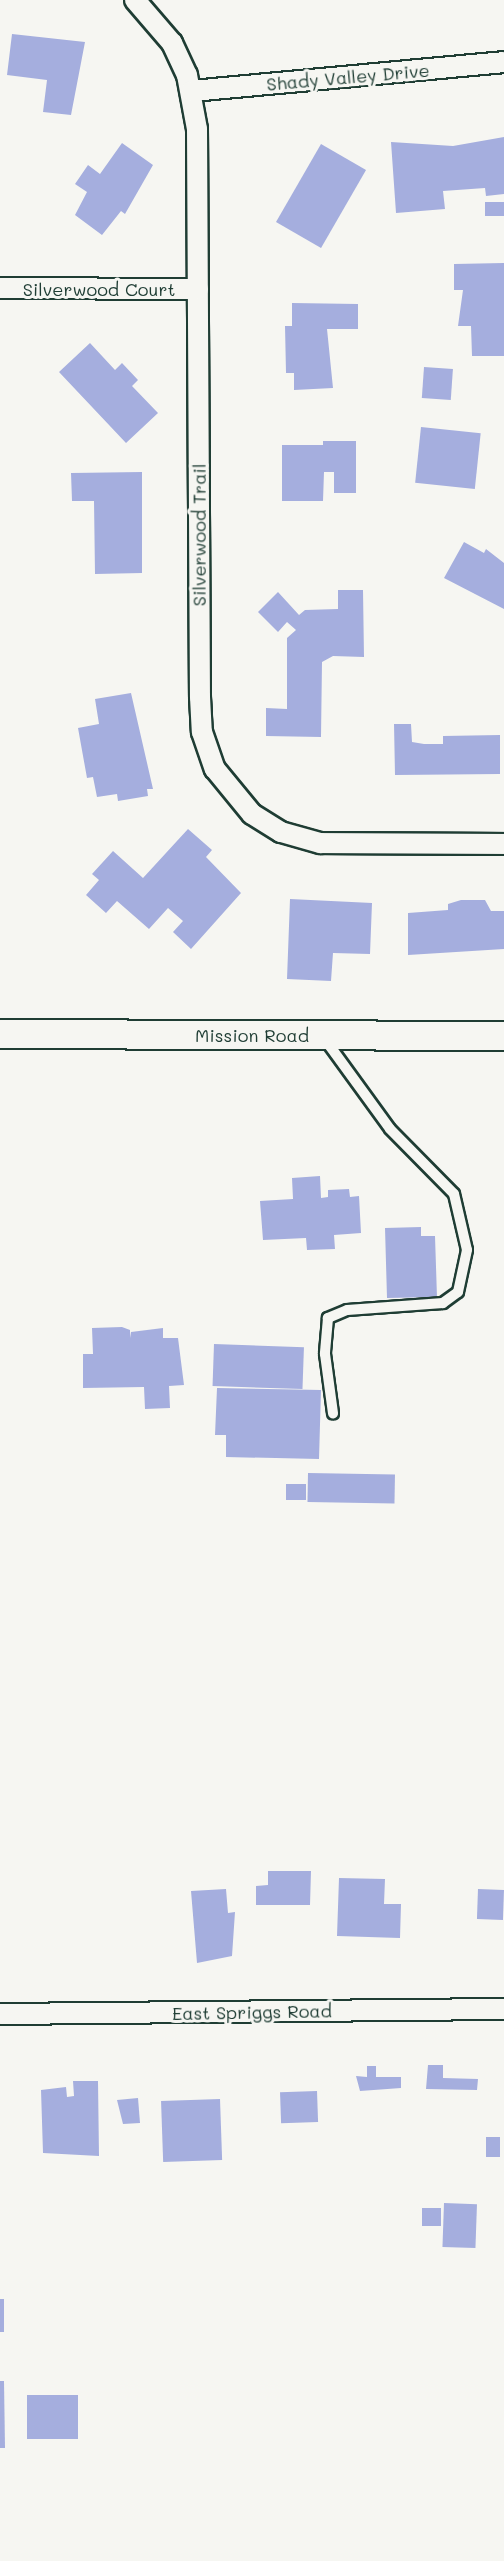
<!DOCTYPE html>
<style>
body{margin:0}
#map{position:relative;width:504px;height:2561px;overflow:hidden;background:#f6f6f2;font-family:Mali,sans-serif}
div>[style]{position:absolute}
.building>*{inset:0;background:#a5aede;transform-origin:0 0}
.roads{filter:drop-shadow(2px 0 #1f3d34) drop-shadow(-2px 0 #1f3d34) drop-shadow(0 2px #1f3d34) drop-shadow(0 -2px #1f3d34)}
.lane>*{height:10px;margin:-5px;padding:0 5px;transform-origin:5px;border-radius:5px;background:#f6f6f2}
.street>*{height:20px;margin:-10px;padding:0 10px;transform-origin:10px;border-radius:10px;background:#f6f6f2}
.secondary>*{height:28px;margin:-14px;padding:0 14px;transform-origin:14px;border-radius:14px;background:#f6f6f2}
span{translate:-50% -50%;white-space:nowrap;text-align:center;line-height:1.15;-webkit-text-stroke:6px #f6f6f2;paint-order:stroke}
.street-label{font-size:18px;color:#1f3d34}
</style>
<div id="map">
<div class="building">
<i style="clip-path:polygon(12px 34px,85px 42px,71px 115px,43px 112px,47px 80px,7px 75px)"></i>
<i style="clip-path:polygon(504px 137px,504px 194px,486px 196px,485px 188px,443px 191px,445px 209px,396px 213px,391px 142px,453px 146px)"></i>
<i style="clip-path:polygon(122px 143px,153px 165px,125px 214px,121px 211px,102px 235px,75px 215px,87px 192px,75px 184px,88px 165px,100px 174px)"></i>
<i style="left:321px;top:144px;width:52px;height:90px;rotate:30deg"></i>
<i style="left:504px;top:202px;width:14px;height:19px;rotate:90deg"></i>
<i style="clip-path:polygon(504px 263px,504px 356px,472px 356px,471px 326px,458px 326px,463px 290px,454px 290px,454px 264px)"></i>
<i style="clip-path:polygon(292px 303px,358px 304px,358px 329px,327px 329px,333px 388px,294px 390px,294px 373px,286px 373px,285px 326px,292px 326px)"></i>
<i style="clip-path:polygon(90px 343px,115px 370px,122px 363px,138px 380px,132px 386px,158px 413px,126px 443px,59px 372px)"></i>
<i style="left:424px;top:367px;width:29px;height:31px;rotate:4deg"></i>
<i style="left:421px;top:427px;width:60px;height:56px;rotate:6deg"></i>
<i style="clip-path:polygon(323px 441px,356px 441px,356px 493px,334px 493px,334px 472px,324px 472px,323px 501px,282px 501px,282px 445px,323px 445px)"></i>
<i style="clip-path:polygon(142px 472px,142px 573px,95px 574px,94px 501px,72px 501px,71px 473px)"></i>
<i style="clip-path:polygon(464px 542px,484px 553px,486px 549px,504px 563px,504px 609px,444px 578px)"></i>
<i style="clip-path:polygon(338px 590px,363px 590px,364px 657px,333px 656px,322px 662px,321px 737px,266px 736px,266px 708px,287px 709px,287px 638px,296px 630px,287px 622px,278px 632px,258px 612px,278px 592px,299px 615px,305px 610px,338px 609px)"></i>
<i style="clip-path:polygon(131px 693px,153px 789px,147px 789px,148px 796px,118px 801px,117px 794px,97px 797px,93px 777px,87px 778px,78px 728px,99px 724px,95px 699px)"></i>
<i style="clip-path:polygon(394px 724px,411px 724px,412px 742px,424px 744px,443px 744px,443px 736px,500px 735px,500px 774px,395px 775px)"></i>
<i style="clip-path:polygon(188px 829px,212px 850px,206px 857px,241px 893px,191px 949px,173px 932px,183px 921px,168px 908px,149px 929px,117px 901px,106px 913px,86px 895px,99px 880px,92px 874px,113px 851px,143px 878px)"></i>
<i style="clip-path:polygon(290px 899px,372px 903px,370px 954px,333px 953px,331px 981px,287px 979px)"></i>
<i style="clip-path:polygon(461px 900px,485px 900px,491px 911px,504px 911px,504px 949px,408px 955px,408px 913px,448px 910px,448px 904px)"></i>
<i style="clip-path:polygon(320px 1176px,321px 1198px,328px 1197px,328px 1190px,349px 1189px,350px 1197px,359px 1196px,361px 1233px,334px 1235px,335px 1249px,307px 1250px,306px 1238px,263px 1240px,260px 1201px,293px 1199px,292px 1178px)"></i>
<i style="clip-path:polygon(421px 1227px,421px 1236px,435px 1236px,437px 1297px,387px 1298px,385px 1228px)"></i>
<i style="clip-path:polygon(122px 1327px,130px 1330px,130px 1338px,131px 1332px,163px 1328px,163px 1338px,178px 1338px,184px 1385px,169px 1386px,170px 1408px,145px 1409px,144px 1387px,83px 1388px,83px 1354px,93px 1354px,92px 1328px)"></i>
<i style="left:214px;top:1344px;width:90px;height:42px;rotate:2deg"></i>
<i style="clip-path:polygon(217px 1388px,321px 1390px,319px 1459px,226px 1457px,226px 1435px,215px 1435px)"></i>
<i style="left:308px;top:1473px;width:87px;height:29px;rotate:1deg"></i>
<i style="left:286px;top:1484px;width:20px;height:16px"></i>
<i style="clip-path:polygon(268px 1871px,311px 1871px,310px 1905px,256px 1905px,256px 1886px,268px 1885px)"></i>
<i style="clip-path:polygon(339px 1878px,385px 1879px,384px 1904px,401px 1904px,400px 1938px,337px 1936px)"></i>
<i style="clip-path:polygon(226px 1889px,228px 1913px,235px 1912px,232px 1956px,197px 1963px,191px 1891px)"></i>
<i style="left:478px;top:1889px;width:26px;height:30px;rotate:2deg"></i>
<i style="clip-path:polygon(428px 2065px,443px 2065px,443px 2078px,478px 2079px,477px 2090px,426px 2089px)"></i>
<i style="clip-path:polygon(367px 2066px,376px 2066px,376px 2077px,401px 2077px,401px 2088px,360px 2091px,356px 2076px,367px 2077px)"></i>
<i style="clip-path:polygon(73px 2081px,98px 2081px,99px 2156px,43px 2153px,41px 2090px,66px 2087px,67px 2097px,74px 2096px)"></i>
<i style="left:317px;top:2091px;width:31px;height:37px;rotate:88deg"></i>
<i style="clip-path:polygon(138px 2098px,140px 2123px,123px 2124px,117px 2100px)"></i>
<i style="left:220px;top:2099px;width:61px;height:59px;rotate:88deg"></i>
<i style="left:486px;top:2137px;width:14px;height:20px"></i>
<i style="left:444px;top:2203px;width:33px;height:44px;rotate:2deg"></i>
<i style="left:422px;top:2208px;width:19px;height:18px"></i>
<i style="left:0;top:2299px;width:4px;height:33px"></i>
<i style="clip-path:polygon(0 2381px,4px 2381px,5px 2448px,0 2448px)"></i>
<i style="left:27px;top:2395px;width:51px;height:44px"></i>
</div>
<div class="roads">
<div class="lane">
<i style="left:324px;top:1038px;width:112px;rotate:54deg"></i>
<i style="left:390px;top:1129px;width:91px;rotate:45.4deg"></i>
<i style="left:454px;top:1194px;width:57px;rotate:76.9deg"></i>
<i style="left:467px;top:1250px;width:43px;rotate:102.1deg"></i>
<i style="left:458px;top:1292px;width:19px;rotate:144deg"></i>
<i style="left:443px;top:1303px;width:96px;rotate:175.8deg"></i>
<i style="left:347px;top:1310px;width:21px;rotate:157deg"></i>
<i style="left:328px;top:1318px;width:36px;rotate:95deg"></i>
<i style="left:325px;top:1354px;width:60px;rotate:82.3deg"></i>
</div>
<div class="street">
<i style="left:135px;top:0;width:57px;rotate:49.3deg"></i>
<i style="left:172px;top:43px;width:35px;rotate:65deg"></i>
<i style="left:187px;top:75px;width:55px;rotate:79.5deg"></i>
<i style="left:197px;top:129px;width:568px;rotate:89.7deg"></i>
<i style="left:200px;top:697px;width:35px;rotate:87deg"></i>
<i style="left:202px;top:732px;width:39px;rotate:71deg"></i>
<i style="left:215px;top:769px;width:58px;rotate:50.6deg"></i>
<i style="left:252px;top:814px;width:34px;rotate:32deg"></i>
<i style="left:281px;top:832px;width:41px;rotate:15.8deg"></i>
<i style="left:320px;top:843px;width:184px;rotate:0.3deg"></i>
<i style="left:192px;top:91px;width:313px;rotate:-5.3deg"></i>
<i style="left:0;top:288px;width:198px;rotate:0.3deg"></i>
<i style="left:0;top:2014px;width:504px;rotate:-0.57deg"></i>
</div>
<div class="secondary">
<i style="left:0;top:1034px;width:504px;rotate:0.23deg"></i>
</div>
</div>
<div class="street-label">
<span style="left:348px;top:77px;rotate:-5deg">Shady Valley Drive</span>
<span style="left:99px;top:289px">Silverwood Court</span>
<span style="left:199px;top:535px;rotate:-90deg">Silverwood Trail</span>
<span style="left:252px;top:1035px">Mission Road</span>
<span style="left:252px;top:2012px;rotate:-1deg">East Spriggs Road</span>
</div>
</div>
